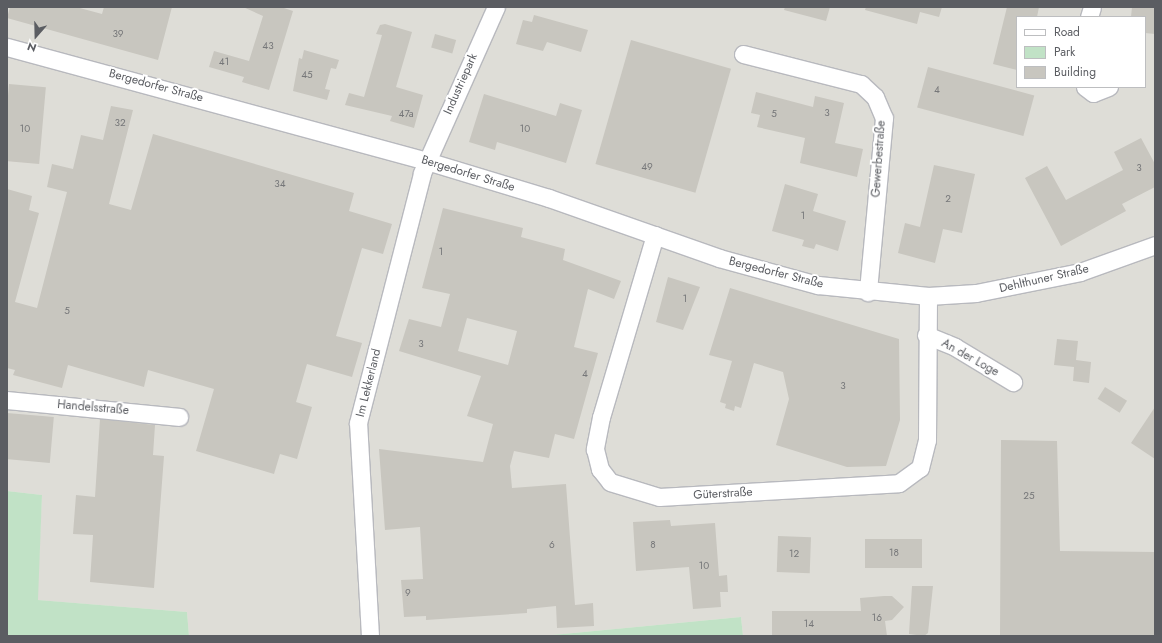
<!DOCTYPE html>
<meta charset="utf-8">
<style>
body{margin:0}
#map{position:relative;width:1162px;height:643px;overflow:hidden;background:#ecebe2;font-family:Jost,sans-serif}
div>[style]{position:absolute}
.industrial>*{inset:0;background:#deddd7}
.green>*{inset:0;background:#c1e2c6}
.building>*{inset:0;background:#c8c6bf;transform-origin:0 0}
.roads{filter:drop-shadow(1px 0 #b8b9be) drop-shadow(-1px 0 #b8b9be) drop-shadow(0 1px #b8b9be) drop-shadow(0 -1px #b8b9be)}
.minor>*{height:17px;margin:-8.5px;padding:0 8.5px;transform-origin:8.5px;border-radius:8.5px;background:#fff}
span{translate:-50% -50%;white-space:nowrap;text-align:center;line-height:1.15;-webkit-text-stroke:4px #fff;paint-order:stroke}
.number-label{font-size:10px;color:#767779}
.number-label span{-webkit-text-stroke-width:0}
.street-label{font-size:12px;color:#5b5d62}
.frame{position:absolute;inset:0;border:8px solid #5b5d62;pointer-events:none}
.legend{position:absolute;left:1016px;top:16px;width:130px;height:72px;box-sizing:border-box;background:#fff;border:1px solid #bdbec0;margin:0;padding:5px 7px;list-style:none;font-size:12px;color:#5b5d62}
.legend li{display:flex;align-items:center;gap:8px;height:20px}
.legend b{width:20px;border:1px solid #bdbec0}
.north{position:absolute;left:16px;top:16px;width:40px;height:40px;-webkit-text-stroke:3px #fff;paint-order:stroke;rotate:200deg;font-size:11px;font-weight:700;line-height:16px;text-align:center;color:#5b5d62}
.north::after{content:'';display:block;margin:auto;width:14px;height:18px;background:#5b5d62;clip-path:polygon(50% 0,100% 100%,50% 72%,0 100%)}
</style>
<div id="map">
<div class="industrial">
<i style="clip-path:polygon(evenodd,7px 7px,1155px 7px,1155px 636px,743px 636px,741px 617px,542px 636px,380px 636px,371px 541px,366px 636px,189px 636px,187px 612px,37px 600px,42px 495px,7px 491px,7px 7px,1017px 17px,1145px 17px,1145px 87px,1017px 87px,1017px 17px)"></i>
</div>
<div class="green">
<i style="clip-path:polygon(7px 491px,42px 495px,38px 600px,187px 612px,189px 636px,7px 636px)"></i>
<i style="clip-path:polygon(741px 617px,743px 636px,542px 636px)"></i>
</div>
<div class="building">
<i style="clip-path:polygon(10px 7px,76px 7px,102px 14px,104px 7px,172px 7px,158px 60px,7px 18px)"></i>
<i style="clip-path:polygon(243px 7px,281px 7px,293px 11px,269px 90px,242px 82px,244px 77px,209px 67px,214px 51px,249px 61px,263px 16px)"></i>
<i style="clip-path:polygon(785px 7px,830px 7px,826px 21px,784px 10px)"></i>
<i style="clip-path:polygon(866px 7px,942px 7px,939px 17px,920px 12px,917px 24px,865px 10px)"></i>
<i style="clip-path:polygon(1007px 7px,1039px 7px,1037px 17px,1017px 17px,1017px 70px,993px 64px)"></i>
<i style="clip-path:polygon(1132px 7px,1155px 7px,1155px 34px,1145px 33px,1145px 17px,1131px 17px)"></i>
<i style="clip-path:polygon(534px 15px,588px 30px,581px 52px,547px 42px,543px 51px,516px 44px,523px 20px,532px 22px)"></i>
<i style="clip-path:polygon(385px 24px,412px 32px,396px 87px,423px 95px,414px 128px,390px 121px,392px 116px,345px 105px,349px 93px,364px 97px,382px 35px,376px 34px,380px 25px)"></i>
<i style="left:435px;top:34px;width:22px;height:14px;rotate:16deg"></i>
<i style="left:631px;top:40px;width:104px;height:129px;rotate:16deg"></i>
<i style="clip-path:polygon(304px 50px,339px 60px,336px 69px,331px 68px,325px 89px,330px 90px,327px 100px,293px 91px,299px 58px,302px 59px)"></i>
<i style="left:928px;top:67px;width:110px;height:42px;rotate:15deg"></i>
<i style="left:9px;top:84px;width:37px;height:77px;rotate:5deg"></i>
<i style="clip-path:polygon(756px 92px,813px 107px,815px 96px,844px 103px,835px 143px,863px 149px,857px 177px,800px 163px,805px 138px,757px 127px,760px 115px,751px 113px)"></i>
<i style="clip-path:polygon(484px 94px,556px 116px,560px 103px,582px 110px,566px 163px,497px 142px,495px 150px,469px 142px)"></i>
<i style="clip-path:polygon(111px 106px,133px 110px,109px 204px,131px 210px,153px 134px,354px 193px,349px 211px,392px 224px,383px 254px,362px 248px,336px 336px,362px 343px,352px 377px,307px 364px,296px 402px,312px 407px,297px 459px,280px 454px,274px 474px,196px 451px,214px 389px,148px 370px,144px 387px,68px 365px,62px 388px,13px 375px,15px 370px,7px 368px,7px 189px,32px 196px,29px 210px,39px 213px,15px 302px,37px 308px,67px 192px,47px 187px,52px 164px,73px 169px,81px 135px,103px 140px)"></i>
<i style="clip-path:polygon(1141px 138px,1155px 164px,1155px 187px,1122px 204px,1126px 211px,1061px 246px,1025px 178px,1047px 166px,1066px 200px,1123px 170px,1114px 152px)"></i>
<i style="clip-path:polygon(934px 165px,975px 174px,962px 233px,943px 229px,935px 263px,898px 253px,905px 223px,920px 227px)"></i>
<i style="clip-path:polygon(785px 184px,818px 194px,813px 211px,846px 221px,838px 251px,816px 244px,814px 249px,802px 246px,804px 240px,772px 231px)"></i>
<i style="clip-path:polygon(evenodd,443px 208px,523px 228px,521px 237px,565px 249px,563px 260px,621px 281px,614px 299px,588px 289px,574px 347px,598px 353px,574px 439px,555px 434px,549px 458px,514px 451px,510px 466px,512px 488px,566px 484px,575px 605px,593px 603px,594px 626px,557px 628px,556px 606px,527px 609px,527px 613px,426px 620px,426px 616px,404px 617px,401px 580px,423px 579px,420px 527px,385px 530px,379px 449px,483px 462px,493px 424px,467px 416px,481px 376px,399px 351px,409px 319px,441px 327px,450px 294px,422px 288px,443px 208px,467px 318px,517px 331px,508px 365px,458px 351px,467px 318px)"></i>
<i style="clip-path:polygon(668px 277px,700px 287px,683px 330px,656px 322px)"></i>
<i style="clip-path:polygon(730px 288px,899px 339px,900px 420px,886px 466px,847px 467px,776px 445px,789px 399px,783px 372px,754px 363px,741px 408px,735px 406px,734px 411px,725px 408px,726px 404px,720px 402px,732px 361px,709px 355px)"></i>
<i style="clip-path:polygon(1057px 339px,1078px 341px,1076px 360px,1091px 362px,1089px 383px,1073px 381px,1074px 367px,1054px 365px)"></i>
<i style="left:1105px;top:387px;width:26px;height:14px;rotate:32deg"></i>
<i style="clip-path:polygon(1155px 407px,1155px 459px,1131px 443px)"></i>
<i style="left:7px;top:413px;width:47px;height:46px;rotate:5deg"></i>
<i style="clip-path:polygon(100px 419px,155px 425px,153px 455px,164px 456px,154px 588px,90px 582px,93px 535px,73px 534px,76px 495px,95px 497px)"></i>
<i style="clip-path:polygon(1001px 440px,1057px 441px,1060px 551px,1155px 552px,1155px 636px,1000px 636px)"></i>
<i style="clip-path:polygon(670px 520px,671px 526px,715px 523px,719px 576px,727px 575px,728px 592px,720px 592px,721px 607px,693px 609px,689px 567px,636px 571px,633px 522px)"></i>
<i style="left:778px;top:536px;width:33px;height:36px;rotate:2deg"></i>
<i style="left:865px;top:539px;width:57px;height:29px"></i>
<i style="clip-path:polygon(912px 586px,933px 586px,928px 633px,924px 636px,909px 634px)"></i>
<i style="clip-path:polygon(884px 596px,892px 596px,904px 607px,892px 620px,885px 621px,887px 636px,772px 636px,772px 611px,861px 611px,860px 598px)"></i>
</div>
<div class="roads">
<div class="minor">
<i style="left:1089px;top:17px;width:10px;rotate:-73deg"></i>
<i style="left:7px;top:47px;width:435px;rotate:15.2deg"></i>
<i style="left:427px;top:161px;width:127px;rotate:16.9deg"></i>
<i style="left:549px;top:198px;width:180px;rotate:19.4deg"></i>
<i style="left:719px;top:258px;width:103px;rotate:15.3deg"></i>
<i style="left:818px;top:285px;width:111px;rotate:5.7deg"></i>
<i style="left:928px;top:296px;width:48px;rotate:-3.6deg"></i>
<i style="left:976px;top:293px;width:106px;rotate:-11.4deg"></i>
<i style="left:1080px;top:272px;width:80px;rotate:-19.8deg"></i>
<i style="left:743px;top:54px;width:122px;rotate:14.3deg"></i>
<i style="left:861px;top:84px;width:19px;rotate:43deg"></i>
<i style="left:875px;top:97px;width:23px;rotate:67deg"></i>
<i style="left:884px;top:118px;width:175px;rotate:95.3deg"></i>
<i style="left:1085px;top:87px;width:10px;rotate:37deg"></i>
<i style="left:1093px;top:93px;width:17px;rotate:-21deg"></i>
<i style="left:655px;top:235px;width:190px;rotate:106.5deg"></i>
<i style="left:601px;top:417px;width:33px;rotate:101deg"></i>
<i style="left:595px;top:449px;width:21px;rotate:76deg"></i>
<i style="left:600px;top:469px;width:16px;rotate:52deg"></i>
<i style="left:610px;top:482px;width:51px;rotate:17deg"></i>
<i style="left:659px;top:497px;width:240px;rotate:-3.3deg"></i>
<i style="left:899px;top:483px;width:26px;rotate:-36deg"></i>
<i style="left:920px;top:468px;width:29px;rotate:-76deg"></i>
<i style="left:927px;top:440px;width:144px;rotate:-89.6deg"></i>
<i style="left:926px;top:335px;width:31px;rotate:22deg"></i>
<i style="left:955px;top:347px;width:68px;rotate:31.1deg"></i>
<i style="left:7px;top:400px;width:173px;rotate:5.6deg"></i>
<i style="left:370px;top:636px;width:213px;rotate:-93.2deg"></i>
<i style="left:358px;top:423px;width:258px;rotate:-75.6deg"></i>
<i style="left:422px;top:173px;width:182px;rotate:-66deg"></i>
</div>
</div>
<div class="number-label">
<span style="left:118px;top:34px">39</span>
<span style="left:268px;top:46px">43</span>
<span style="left:224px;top:62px">41</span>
<span style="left:307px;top:75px">45</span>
<span style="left:937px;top:90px">4</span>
<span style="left:827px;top:113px">3</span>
<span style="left:406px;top:114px">47a</span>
<span style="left:774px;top:114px">5</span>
<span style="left:120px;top:123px">32</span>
<span style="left:25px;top:129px">10</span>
<span style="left:525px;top:129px">10</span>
<span style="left:647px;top:167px">49</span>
<span style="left:1139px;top:168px">3</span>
<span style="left:280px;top:184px">34</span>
<span style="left:948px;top:199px">2</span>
<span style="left:803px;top:216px">1</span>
<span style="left:441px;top:252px">1</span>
<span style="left:685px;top:299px">1</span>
<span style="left:67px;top:311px">5</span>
<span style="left:421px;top:344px">3</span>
<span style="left:585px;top:374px">4</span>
<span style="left:843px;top:386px">3</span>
<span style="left:1029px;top:496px">25</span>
<span style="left:552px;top:545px">6</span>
<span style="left:653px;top:545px">8</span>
<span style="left:894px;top:553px">18</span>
<span style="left:794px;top:554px">12</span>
<span style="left:704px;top:566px">10</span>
<span style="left:408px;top:593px">9</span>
<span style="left:877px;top:618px">16</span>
<span style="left:809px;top:624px">14</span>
</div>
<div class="street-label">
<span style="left:461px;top:84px;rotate:-66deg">Industriepark</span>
<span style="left:156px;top:86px;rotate:15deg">Bergedorfer Straße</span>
<span style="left:879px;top:159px;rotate:-86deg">Gewerbestraße</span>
<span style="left:468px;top:174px;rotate:17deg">Bergedorfer Straße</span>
<span style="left:776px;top:273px;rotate:14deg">Bergedorfer Straße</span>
<span style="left:1044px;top:279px;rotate:-13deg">Dehlthuner Straße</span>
<span style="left:970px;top:358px;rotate:29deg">An der Loge</span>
<span style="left:369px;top:383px;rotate:-76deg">Im Lekkerland</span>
<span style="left:93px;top:408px;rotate:5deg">Handelsstraße</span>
<span style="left:723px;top:494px;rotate:-3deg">Güterstraße</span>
</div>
<div class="frame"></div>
<ul class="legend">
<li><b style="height:5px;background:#fff"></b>Road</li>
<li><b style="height:11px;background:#c1e2c6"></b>Park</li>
<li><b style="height:11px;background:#c8c6bf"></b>Building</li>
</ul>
<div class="north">N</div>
</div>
